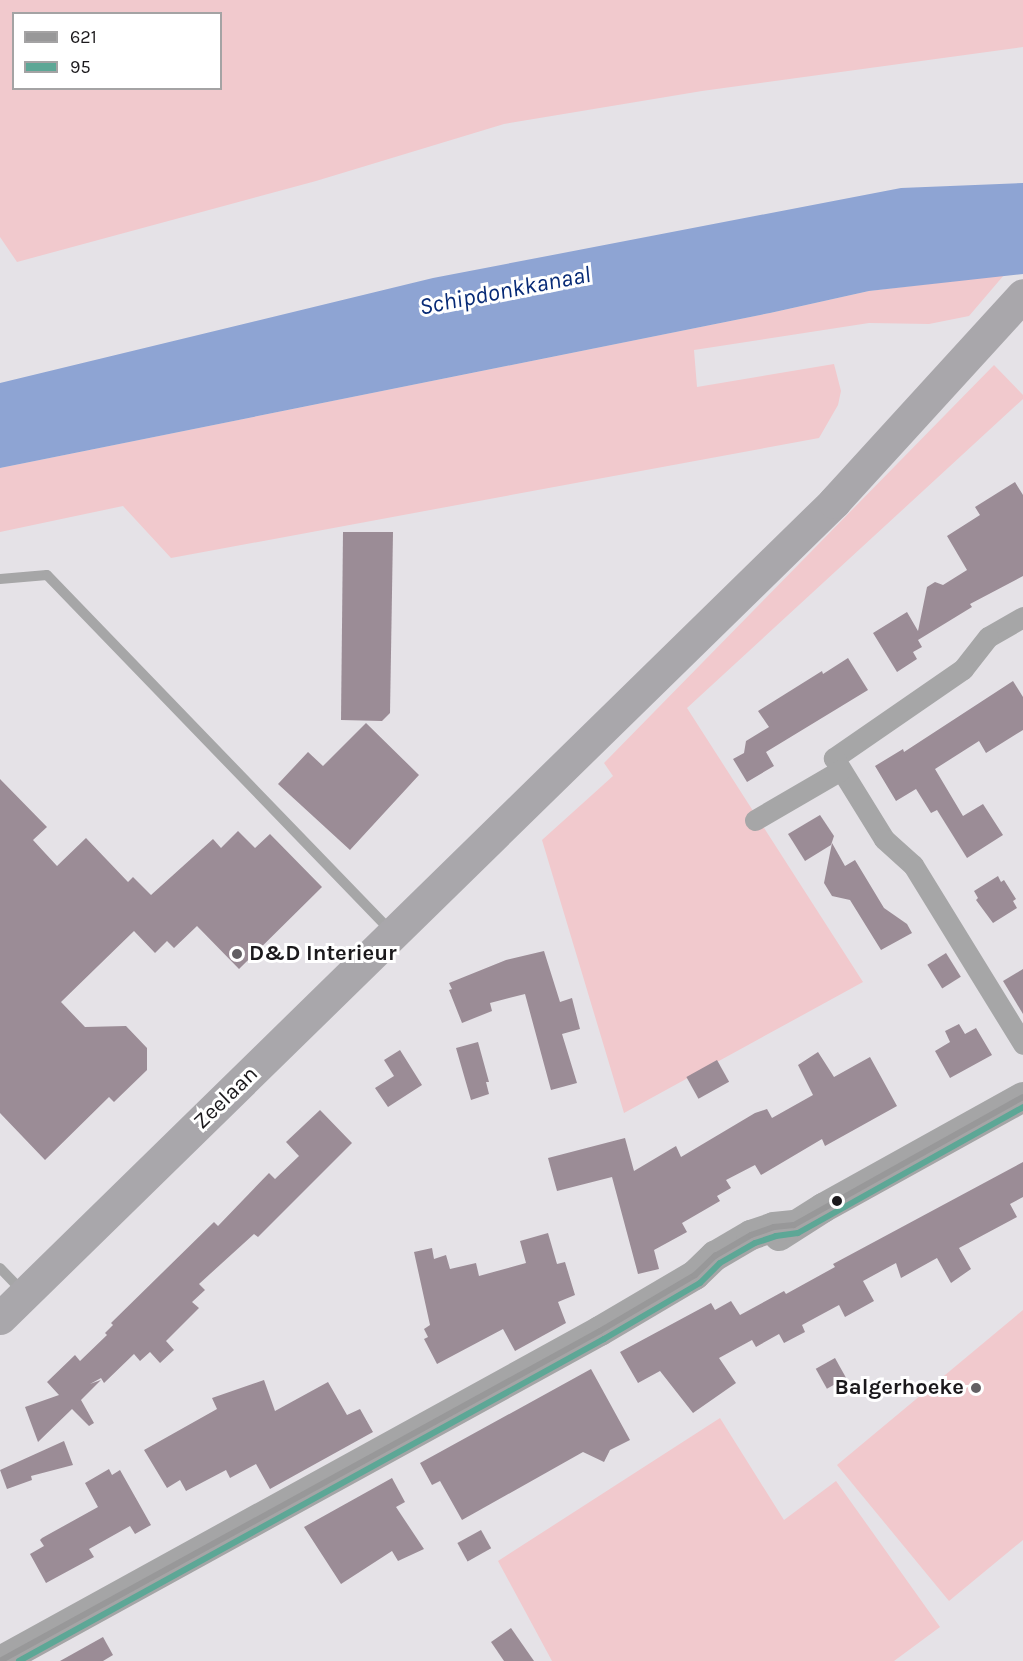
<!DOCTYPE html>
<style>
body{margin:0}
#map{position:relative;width:1023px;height:1661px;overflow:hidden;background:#e5e2e7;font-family:Karla,sans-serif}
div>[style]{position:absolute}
.green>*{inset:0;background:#f1c9cd}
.water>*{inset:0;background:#8ea4d3}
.building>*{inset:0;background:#9b8c96;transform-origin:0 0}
.lane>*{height:10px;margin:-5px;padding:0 5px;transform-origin:5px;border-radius:5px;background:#a6a6a7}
.street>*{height:21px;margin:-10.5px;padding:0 10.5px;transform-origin:10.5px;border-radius:10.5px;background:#a6a6a7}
.secondary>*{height:30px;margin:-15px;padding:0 15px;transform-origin:15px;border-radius:15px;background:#a5a5a6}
.primary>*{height:33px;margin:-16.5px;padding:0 16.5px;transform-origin:16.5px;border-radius:16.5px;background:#a9a7ab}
.bus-1>*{height:6px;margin:-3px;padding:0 3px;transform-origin:3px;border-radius:3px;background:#989899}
.bus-2>*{height:6px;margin:-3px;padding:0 3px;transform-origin:3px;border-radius:3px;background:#5da796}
.dots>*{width:16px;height:16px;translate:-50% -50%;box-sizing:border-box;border:3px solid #fff;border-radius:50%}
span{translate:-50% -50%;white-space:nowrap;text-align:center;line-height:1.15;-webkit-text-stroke:6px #fff;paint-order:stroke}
.poi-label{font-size:22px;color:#1b191c;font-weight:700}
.left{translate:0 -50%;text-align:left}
.right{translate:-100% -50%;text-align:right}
.street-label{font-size:22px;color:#1b191c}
.water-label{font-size:24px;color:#072a76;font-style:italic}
.legend{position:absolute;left:12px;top:12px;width:210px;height:78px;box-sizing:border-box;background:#fff;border:2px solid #a4a3a4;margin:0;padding:8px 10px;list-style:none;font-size:18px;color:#1b191c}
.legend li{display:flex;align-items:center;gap:12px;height:30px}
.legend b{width:30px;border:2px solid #a4a3a4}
</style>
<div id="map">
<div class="green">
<i style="clip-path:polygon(evenodd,0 0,1023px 0,1023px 47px,702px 91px,504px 124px,316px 181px,17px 262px,0 237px,0 0,14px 14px,220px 14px,220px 88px,14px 88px,14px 14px)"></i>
<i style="clip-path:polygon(1004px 275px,969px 316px,929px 324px,869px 323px,694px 350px,697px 387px,834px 364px,841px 391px,838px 405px,819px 438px,171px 558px,123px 506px,0 532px,0 468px,770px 313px,869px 291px)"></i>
<i style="clip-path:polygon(994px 365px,1023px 395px,1023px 399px,687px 708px,863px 982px,624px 1113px,542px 840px,613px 776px,604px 763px)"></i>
<i style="clip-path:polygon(1023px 1310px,1023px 1540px,949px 1601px,837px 1465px)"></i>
<i style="clip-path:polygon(720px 1418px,784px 1520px,836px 1481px,940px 1627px,894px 1661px,552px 1661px,498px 1561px)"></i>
</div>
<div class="water">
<i style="clip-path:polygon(1023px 183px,1023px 274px,869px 291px,770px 313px,0 468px,0 383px,433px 278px,901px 188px)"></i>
</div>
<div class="building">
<i style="clip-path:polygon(1015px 482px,1023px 495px,1023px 576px,970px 604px,972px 607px,918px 640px,922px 647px,913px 652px,917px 659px,897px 672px,873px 633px,907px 612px,918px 631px,927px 587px,935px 582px,943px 585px,967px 570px,947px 536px,980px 515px,975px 507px)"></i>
<i style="clip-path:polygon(343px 532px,393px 532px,390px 713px,382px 721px,341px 720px)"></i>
<i style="clip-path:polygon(848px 658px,868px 690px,766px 752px,774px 766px,747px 782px,733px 759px,744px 753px,746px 741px,769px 727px,758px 711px,822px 671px,823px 674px)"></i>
<i style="clip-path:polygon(1013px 681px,1023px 697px,1023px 730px,986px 753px,979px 741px,935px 769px,963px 816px,983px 804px,1003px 835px,967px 858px,937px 810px,931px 813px,916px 789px,896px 801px,875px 766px,903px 749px,904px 752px)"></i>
<i style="clip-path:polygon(366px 723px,419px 775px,350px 850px,278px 784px,308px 752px,323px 766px)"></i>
<i style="clip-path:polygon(0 779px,47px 827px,33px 840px,57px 866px,86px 838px,128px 882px,133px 877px,151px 895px,213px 839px,221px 848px,238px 831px,255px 848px,270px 834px,322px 887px,239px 969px,197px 926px,174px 948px,167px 941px,155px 953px,134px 931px,61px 1002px,85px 1027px,126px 1026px,147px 1048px,147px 1070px,114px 1102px,109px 1097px,45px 1160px,0 1113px)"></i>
<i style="clip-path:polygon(820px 815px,834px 836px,831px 845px,805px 861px,788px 834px)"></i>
<i style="clip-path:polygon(832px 843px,845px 866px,855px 860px,884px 908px,907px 924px,912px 933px,881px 950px,850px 900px,832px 896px,824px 883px)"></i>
<i style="clip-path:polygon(998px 876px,1001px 882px,1004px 880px,1016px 899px,1013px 901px,1017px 908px,993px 923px,976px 900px,978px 898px,974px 891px)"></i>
<i style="clip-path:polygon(544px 951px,560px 1002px,572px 998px,580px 1029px,562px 1034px,577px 1083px,551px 1090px,525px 994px,490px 1003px,492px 1011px,462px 1023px,449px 990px,452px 989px,449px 983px,506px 960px)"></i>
<i style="left:946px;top:953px;width:28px;height:22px;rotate:58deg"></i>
<i style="clip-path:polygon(1023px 969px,1023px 1014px,1003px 981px)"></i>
<i style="clip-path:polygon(959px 1024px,965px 1034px,976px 1028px,992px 1055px,950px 1078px,935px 1051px,950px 1042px,945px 1031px)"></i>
<i style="clip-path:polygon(478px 1042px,489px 1082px,486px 1082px,489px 1094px,471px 1100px,456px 1048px)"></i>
<i style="clip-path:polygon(400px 1050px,422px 1085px,388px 1107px,375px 1088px,394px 1076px,384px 1060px)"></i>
<i style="clip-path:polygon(818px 1052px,834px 1077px,870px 1057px,897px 1106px,825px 1146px,822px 1139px,761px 1175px,755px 1165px,726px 1180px,731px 1188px,717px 1196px,720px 1201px,682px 1223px,687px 1232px,654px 1250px,659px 1269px,638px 1274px,612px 1177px,557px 1191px,548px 1158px,625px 1138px,634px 1171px,676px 1146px,681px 1157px,755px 1113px,767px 1109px,772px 1118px,813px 1095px,798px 1065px)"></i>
<i style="left:717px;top:1060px;width:25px;height:35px;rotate:61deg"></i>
<i style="clip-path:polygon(320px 1110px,352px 1143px,258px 1237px,254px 1234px,199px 1284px,205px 1290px,192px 1302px,199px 1308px,166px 1341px,174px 1350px,160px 1363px,150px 1352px,140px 1361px,134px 1354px,104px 1383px,101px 1378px,90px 1384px,101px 1380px,81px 1400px,94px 1423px,89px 1426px,72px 1409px,38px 1442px,25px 1407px,59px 1395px,47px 1382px,75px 1355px,80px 1361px,107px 1335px,105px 1333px,113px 1325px,111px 1323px,214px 1222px,218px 1226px,269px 1173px,275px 1179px,299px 1156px,286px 1142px)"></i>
<i style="clip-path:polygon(1023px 1162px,1023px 1197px,1010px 1204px,1017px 1217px,959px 1248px,971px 1269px,951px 1283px,937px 1258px,901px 1278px,896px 1263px,863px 1281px,874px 1301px,845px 1317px,839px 1305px,802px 1325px,805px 1332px,784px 1343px,779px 1334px,756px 1347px,752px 1340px,719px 1358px,736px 1383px,693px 1413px,660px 1371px,638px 1383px,620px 1352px,711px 1303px,715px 1310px,731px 1301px,740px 1315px,784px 1291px,786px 1294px,835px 1267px,833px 1264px)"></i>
<i style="clip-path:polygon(548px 1233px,557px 1264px,565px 1262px,575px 1295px,558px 1302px,566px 1323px,515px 1351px,503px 1329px,437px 1364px,424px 1339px,428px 1337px,424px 1329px,430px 1325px,414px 1252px,432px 1248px,434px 1259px,446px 1255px,450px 1269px,476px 1263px,479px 1276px,526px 1263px,520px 1241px)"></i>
<i style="left:835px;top:1358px;width:23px;height:22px;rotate:61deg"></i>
<i style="clip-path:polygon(591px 1369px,630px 1440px,610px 1450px,604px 1462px,583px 1452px,462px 1520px,440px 1481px,432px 1485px,420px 1463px)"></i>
<i style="clip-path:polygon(264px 1380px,275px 1411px,328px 1382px,347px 1415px,360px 1409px,373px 1432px,270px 1489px,256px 1464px,230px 1478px,226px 1470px,186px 1491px,180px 1480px,167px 1488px,144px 1450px,217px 1409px,212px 1398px)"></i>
<i style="clip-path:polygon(64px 1441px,73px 1465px,31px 1476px,32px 1480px,7px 1489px,0 1470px)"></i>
<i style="clip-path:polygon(109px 1469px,112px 1475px,120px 1470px,151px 1525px,135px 1534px,130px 1526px,89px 1549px,94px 1557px,46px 1583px,30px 1554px,44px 1546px,40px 1540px,42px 1538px,98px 1507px,85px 1483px)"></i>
<i style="clip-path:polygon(392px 1478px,405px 1502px,396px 1507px,424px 1549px,398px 1561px,392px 1551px,341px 1584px,304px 1527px)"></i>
<i style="left:481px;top:1530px;width:21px;height:27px;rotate:61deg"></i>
<i style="clip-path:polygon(511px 1628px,534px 1661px,504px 1661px,491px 1642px)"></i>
<i style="clip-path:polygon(103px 1637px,113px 1655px,103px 1661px,60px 1661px)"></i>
</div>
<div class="lane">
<i style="left:0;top:579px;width:47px;rotate:-4.9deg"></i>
<i style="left:47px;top:575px;width:495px;rotate:46deg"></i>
<i style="left:0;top:1268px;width:33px;rotate:46deg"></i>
</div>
<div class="street">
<i style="left:1023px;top:617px;width:40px;rotate:150.3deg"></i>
<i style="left:988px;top:637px;width:41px;rotate:128deg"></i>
<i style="left:963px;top:669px;width:157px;rotate:145.4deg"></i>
<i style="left:834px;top:758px;width:95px;rotate:58.3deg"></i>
<i style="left:884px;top:839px;width:39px;rotate:42deg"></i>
<i style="left:913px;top:865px;width:210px;rotate:58.4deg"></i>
<i style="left:755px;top:820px;width:99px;rotate:-30.2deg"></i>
</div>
<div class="secondary">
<i style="left:779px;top:1236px;width:52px;rotate:-32.5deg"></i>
<i style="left:823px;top:1208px;width:229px;rotate:-29deg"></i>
<i style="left:0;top:1661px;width:685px;rotate:-28.81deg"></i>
<i style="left:600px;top:1331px;width:110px;rotate:-30.5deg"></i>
<i style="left:695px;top:1275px;width:28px;rotate:-44deg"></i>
<i style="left:715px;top:1256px;width:42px;rotate:-30.3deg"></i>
<i style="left:751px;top:1235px;width:24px;rotate:-19deg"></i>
<i style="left:774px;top:1227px;width:20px;rotate:-6deg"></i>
</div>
<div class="primary">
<i style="left:0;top:1318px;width:1167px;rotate:-44.37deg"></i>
<i style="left:834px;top:502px;width:280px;rotate:-47.6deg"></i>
</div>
<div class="bus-1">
<i style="left:0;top:1661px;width:685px;rotate:-28.81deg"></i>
<i style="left:600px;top:1331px;width:110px;rotate:-30.5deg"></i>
<i style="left:695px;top:1275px;width:28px;rotate:-44deg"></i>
<i style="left:715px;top:1256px;width:42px;rotate:-30.3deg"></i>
<i style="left:751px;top:1235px;width:24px;rotate:-19deg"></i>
<i style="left:774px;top:1227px;width:20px;rotate:-6deg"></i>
<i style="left:794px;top:1225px;width:262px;rotate:-29.2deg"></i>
</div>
<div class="bus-2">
<i style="left:19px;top:1661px;width:668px;rotate:-28.83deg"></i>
<i style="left:604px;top:1339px;width:111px;rotate:-30.3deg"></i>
<i style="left:700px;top:1283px;width:28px;rotate:-45deg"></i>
<i style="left:720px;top:1263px;width:40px;rotate:-29.7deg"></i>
<i style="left:755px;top:1243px;width:22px;rotate:-18deg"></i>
<i style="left:776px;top:1236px;width:22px;rotate:-8deg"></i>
<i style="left:798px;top:1233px;width:258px;rotate:-29.2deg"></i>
</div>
<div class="dots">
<i style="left:237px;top:954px;background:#625f63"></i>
<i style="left:837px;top:1201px;background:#1b191c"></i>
<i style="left:976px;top:1388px;background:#625f63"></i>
</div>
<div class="poi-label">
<span class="left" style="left:249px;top:954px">D&amp;D Interieur</span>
<span class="right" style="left:964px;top:1388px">Balgerhoeke</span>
</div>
<div class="street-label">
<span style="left:226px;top:1098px;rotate:-44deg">Zeelaan</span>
</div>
<div class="water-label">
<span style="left:505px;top:291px;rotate:-11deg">Schipdonkkanaal</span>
</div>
<ul class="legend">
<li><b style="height:8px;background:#989899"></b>621</li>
<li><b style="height:8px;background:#5da796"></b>95</li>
</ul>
</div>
